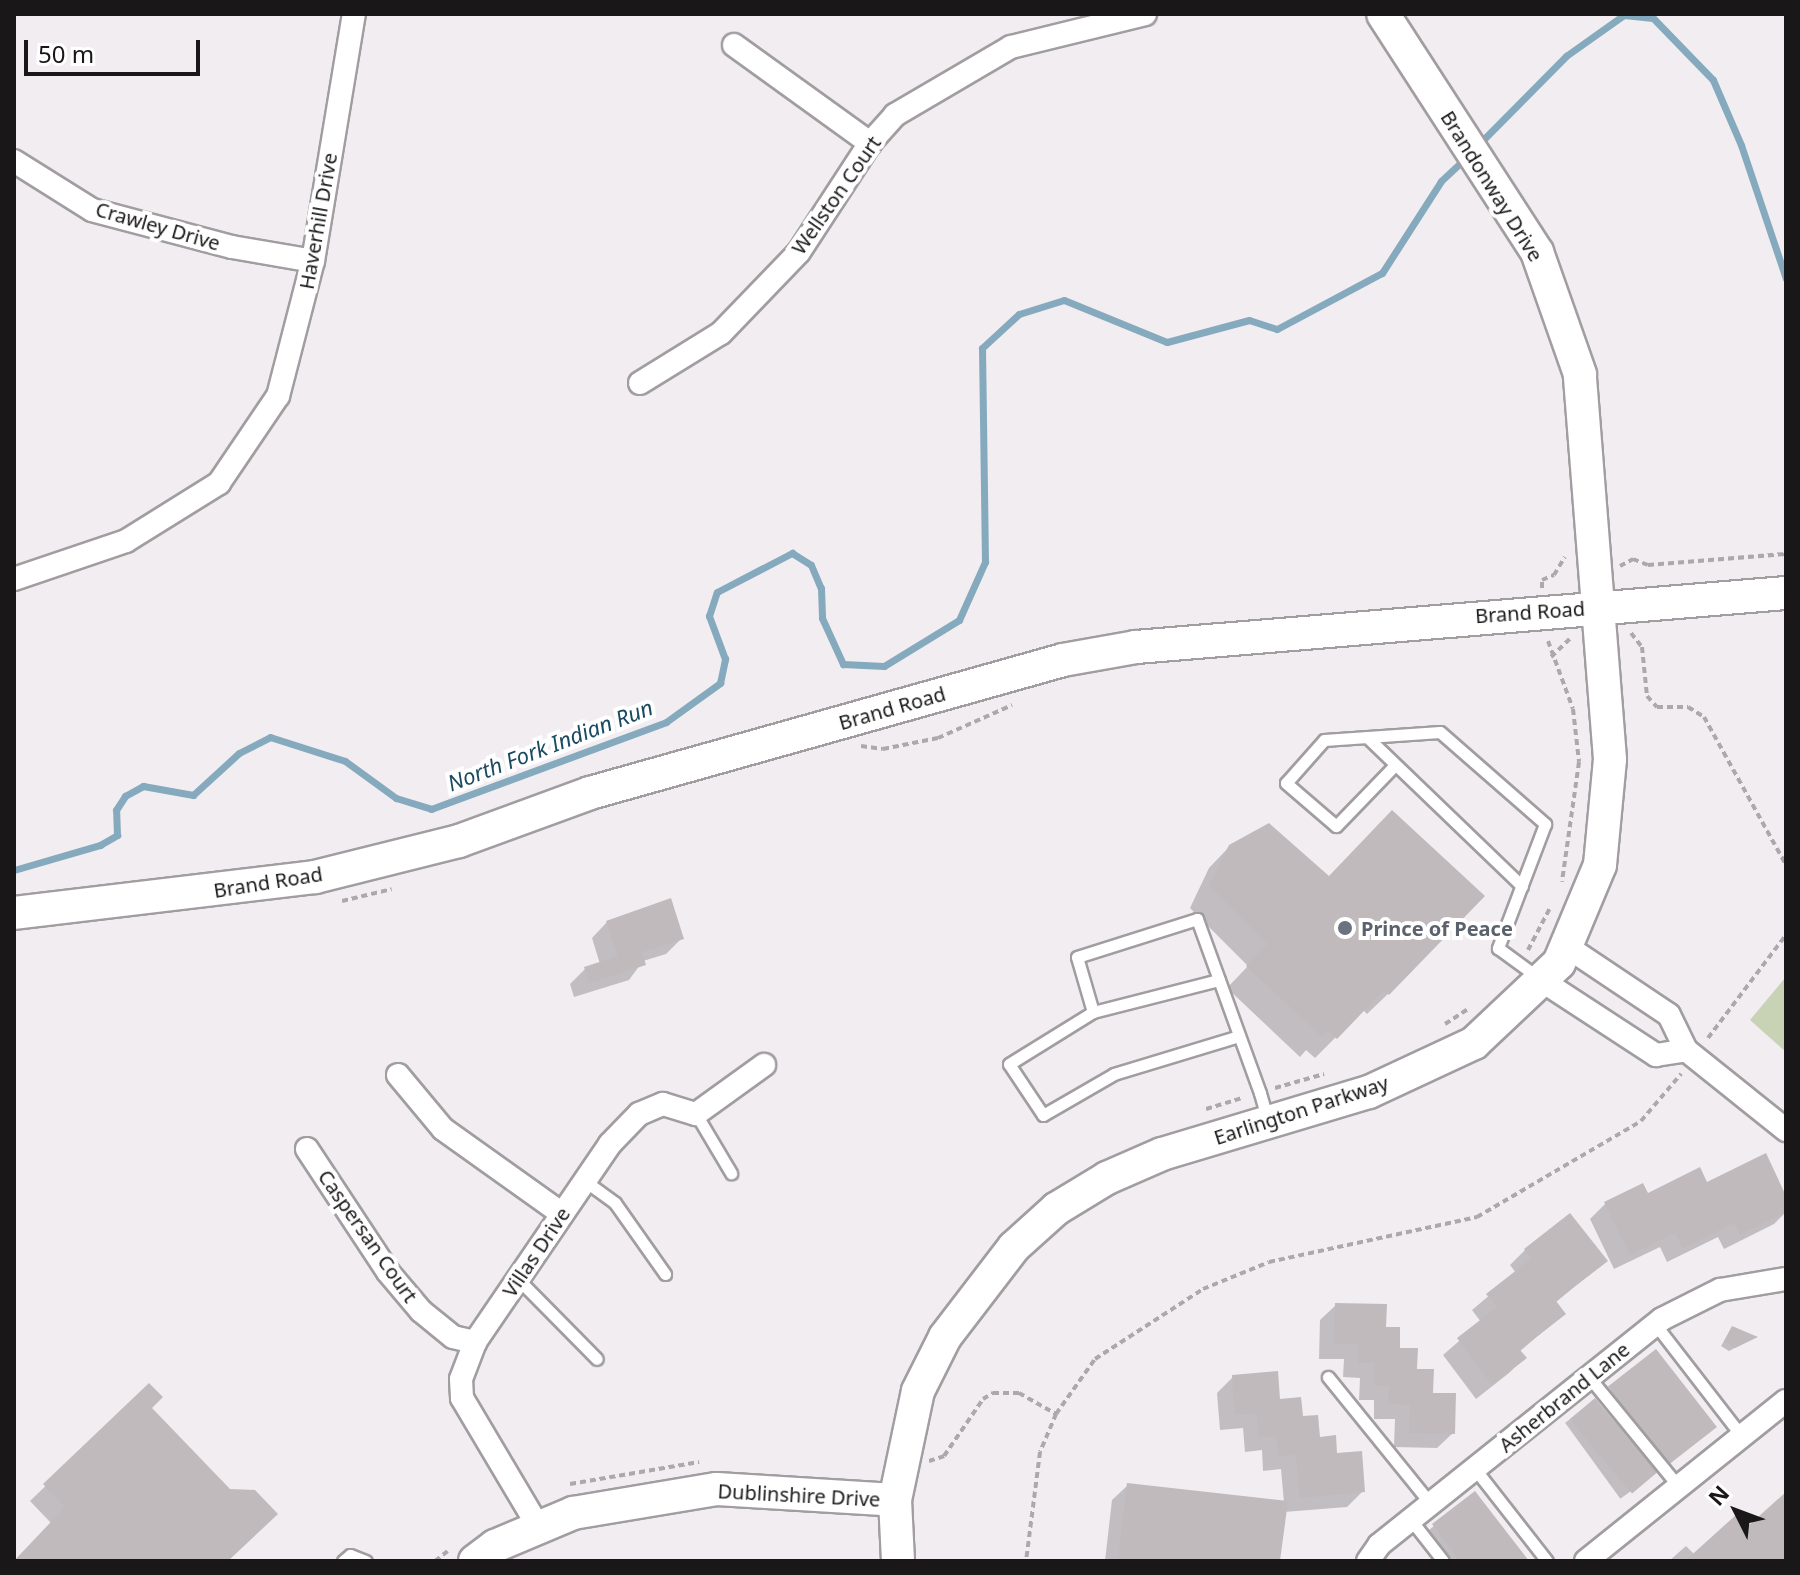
<!DOCTYPE html>
<style>
body{margin:0}
#map{position:relative;width:1800px;height:1575px;overflow:hidden;background:#f2edf1;font-family:"Noto Sans",sans-serif}
div>[style]{position:absolute}
.green>*{inset:0;background:#c8d2b4}
.shadow>*{inset:0;background:#0003;transform-origin:0 0}
.stream>*{height:7px;margin:-3.5px;padding:0 3.5px;transform-origin:3.5px;border-radius:3.5px;background:#85aabe}
.building>*{inset:0;background:#c0babc;transform-origin:0 0}
.path>*{height:4px;margin-top:-2px;transform-origin:0;background:repeating-linear-gradient(90deg,#aca8ab 0 6px,transparent 0 10px)}
.roads{filter:drop-shadow(2px 0 #a19da1) drop-shadow(-2px 0 #a19da1) drop-shadow(0 2px #a19da1) drop-shadow(0 -2px #a19da1)}
.lane>*{height:11px;margin:-5.5px;padding:0 5.5px;transform-origin:5.5px;border-radius:5.5px;background:#fff}
.street>*{height:22px;margin:-11px;padding:0 11px;transform-origin:11px;border-radius:11px;background:#fff}
.secondary>*{height:32px;margin:-16px;padding:0 16px;transform-origin:16px;border-radius:16px;background:#fff}
.dots>*{width:22px;height:22px;translate:-50% -50%;box-sizing:border-box;border:4px solid #fff;border-radius:50%}
span{translate:-50% -50%;white-space:nowrap;text-align:center;line-height:1.15;-webkit-text-stroke:8px #fff;paint-order:stroke}
.street-label{font-size:20px;color:#191718}
.worship-label{font-size:20px;color:#5b616d;font-weight:700}
.left{translate:0 -50%;text-align:left}
.water-label{font-size:22px;color:#194a60;font-style:italic}
.frame{position:absolute;inset:0;border:16px solid #191718;pointer-events:none}
.north{position:absolute;left:1696px;top:1471px;width:80px;height:80px;-webkit-text-stroke:6px #fff;paint-order:stroke;rotate:312deg;font-size:22px;font-weight:700;line-height:32px;text-align:center;color:#191718}
.north::after{content:'';display:block;margin:auto;width:28px;height:36px;background:#191718;clip-path:polygon(50% 0,100% 100%,50% 72%,0 100%)}
.scale{position:absolute;left:24px;top:40px;width:176px;height:36px;box-sizing:border-box;border:4px solid #191718;border-top:0;padding-left:10px;font-size:24px;line-height:28px;white-space:nowrap;color:#191718;-webkit-text-stroke:6px #fff;paint-order:stroke}
</style>
<div id="map">
<div class="green">
<i style="clip-path:polygon(1785px 978px,1786px 979px,1786px 1052px,1750px 1020px)"></i>
</div>
<div class="shadow">
<i style="clip-path:polygon(1269px 825px,1413px 970px,1367px 1014px,1363px 1010px,1315px 1058px,1306px 1050px,1300px 1057px,1227px 988px,1248px 966px,1190px 908px,1209px 868px,1230px 846px)"></i>
<i style="clip-path:polygon(607px 922px,682px 938px,666px 954px,643px 961px,629px 980px,574px 997px,570px 984px,585px 969px,600px 964px,592px 938px)"></i>
<i style="clip-path:polygon(1706px 1185px,1786px 1201px,1786px 1212px,1774px 1224px,1724px 1249px,1718px 1237px,1667px 1262px,1660px 1247px,1614px 1269px,1590px 1219px,1605px 1204px)"></i>
<i style="clip-path:polygon(1525px 1250px,1605px 1261px,1555px 1303px,1563px 1314px,1519px 1352px,1524px 1358px,1509px 1373px,1476px 1399px,1443px 1355px,1481px 1322px,1472px 1310px,1516px 1273px,1510px 1265px)"></i>
<i style="clip-path:polygon(1336px 1305px,1384px 1329px,1415px 1371px,1453px 1433px,1437px 1448px,1394px 1447px,1395px 1419px,1374px 1419px,1374px 1400px,1359px 1400px,1360px 1378px,1343px 1377px,1344px 1359px,1319px 1359px,1320px 1320px)"></i>
<i style="clip-path:polygon(1732px 1328px,1754px 1338px,1729px 1351px,1721px 1346px)"></i>
<i style="clip-path:polygon(1233px 1377px,1301px 1418px,1363px 1491px,1347px 1507px,1284px 1512px,1278px 1561px,1105px 1561px,1112px 1500px,1128px 1485px,1284px 1503px,1281px 1469px,1263px 1471px,1262px 1450px,1245px 1452px,1243px 1428px,1220px 1430px,1217px 1393px)"></i>
<i style="clip-path:polygon(149px 1386px,149px 1408px,226px 1561px,14px 1561px,51px 1523px,30px 1501px)"></i>
<i style="clip-path:polygon(1610px 1390px,1710px 1432px,1665px 1466px,1606px 1394px)"></i>
<i style="left:1595px;top:1401px;width:94px;height:37px;rotate:54deg"></i>
<i style="clip-path:polygon(1474px 1494px,1527px 1561px,1453px 1561px,1429px 1530px)"></i>
<i style="clip-path:polygon(1686px 1546px,1695px 1555px,1786px 1561px,1669px 1561px)"></i>
</div>
<div class="stream">
<i style="left:1477px;top:146px;width:127px;rotate:-45.3deg"></i>
<i style="left:1566px;top:56px;width:71px;rotate:-35.3deg"></i>
<i style="left:1624px;top:15px;width:29px;rotate:6deg"></i>
<i style="left:1653px;top:18px;width:86px;rotate:45.9deg"></i>
<i style="left:1713px;top:80px;width:71px;rotate:66.7deg"></i>
<i style="left:1741px;top:145px;width:141px;rotate:71.4deg"></i>
<i style="left:14px;top:870px;width:90px;rotate:-16.2deg"></i>
<i style="left:100px;top:845px;width:20px;rotate:-30deg"></i>
<i style="left:117px;top:835px;width:25px;rotate:-92deg"></i>
<i style="left:116px;top:810px;width:17px;rotate:-57deg"></i>
<i style="left:125px;top:796px;width:21px;rotate:-29deg"></i>
<i style="left:143px;top:786px;width:51px;rotate:10.2deg"></i>
<i style="left:193px;top:795px;width:62px;rotate:-42.4deg"></i>
<i style="left:239px;top:753px;width:35px;rotate:-27deg"></i>
<i style="left:270px;top:737px;width:79px;rotate:17.7deg"></i>
<i style="left:345px;top:761px;width:63px;rotate:36deg"></i>
<i style="left:396px;top:798px;width:37px;rotate:17deg"></i>
<i style="left:431px;top:809px;width:251px;rotate:-20.3deg"></i>
<i style="left:666px;top:722px;width:67px;rotate:-35.8deg"></i>
<i style="left:720px;top:683px;width:25px;rotate:-78deg"></i>
<i style="left:725px;top:659px;width:46px;rotate:-110.4deg"></i>
<i style="left:709px;top:616px;width:25px;rotate:-72deg"></i>
<i style="left:717px;top:592px;width:85px;rotate:-27.5deg"></i>
<i style="left:792px;top:553px;width:22px;rotate:32deg"></i>
<i style="left:811px;top:565px;width:25px;rotate:67deg"></i>
<i style="left:821px;top:588px;width:30px;rotate:88deg"></i>
<i style="left:822px;top:618px;width:51px;rotate:65.5deg"></i>
<i style="left:843px;top:664px;width:41px;rotate:2.8deg"></i>
<i style="left:884px;top:666px;width:88px;rotate:-31.5deg"></i>
<i style="left:959px;top:620px;width:64px;rotate:-65.9deg"></i>
<i style="left:985px;top:562px;width:214px;rotate:-90.8deg"></i>
<i style="left:982px;top:348px;width:50px;rotate:-42.6deg"></i>
<i style="left:1019px;top:314px;width:47px;rotate:-17.3deg"></i>
<i style="left:1064px;top:300px;width:111px;rotate:22.2deg"></i>
<i style="left:1167px;top:342px;width:85px;rotate:-15deg"></i>
<i style="left:1249px;top:320px;width:29px;rotate:18deg"></i>
<i style="left:1277px;top:329px;width:119px;rotate:-28.1deg"></i>
<i style="left:1382px;top:273px;width:109px;rotate:-57.3deg"></i>
<i style="left:1441px;top:181px;width:34px;rotate:-43deg"></i>
</div>
<div class="building">
<i style="clip-path:polygon(1392px 810px,1485px 896px,1389px 995px,1384px 990px,1337px 1039px,1328px 1031px,1322px 1037px,1246px 966px,1267px 944px,1209px 886px,1229px 845px,1269px 823px,1329px 876px)"></i>
<i style="clip-path:polygon(671px 898px,684px 939px,642px 952px,646px 965px,589px 983px,584px 967px,618px 956px,606px 921px)"></i>
<i style="clip-path:polygon(1766px 1153px,1786px 1196px,1786px 1212px,1740px 1235px,1734px 1223px,1683px 1248px,1675px 1233px,1630px 1255px,1604px 1202px,1643px 1183px,1648px 1193px,1700px 1167px,1707px 1182px)"></i>
<i style="clip-path:polygon(1570px 1213px,1608px 1261px,1556px 1301px,1566px 1314px,1520px 1350px,1527px 1358px,1492px 1385px,1457px 1338px,1497px 1307px,1486px 1294px,1532px 1258px,1524px 1249px)"></i>
<i style="clip-path:polygon(1335px 1303px,1387px 1304px,1386px 1327px,1400px 1327px,1400px 1348px,1418px 1348px,1417px 1369px,1434px 1369px,1433px 1393px,1456px 1393px,1455px 1434px,1409px 1433px,1410px 1405px,1388px 1404px,1389px 1386px,1374px 1385px,1374px 1363px,1358px 1363px,1358px 1344px,1334px 1344px)"></i>
<i style="clip-path:polygon(1732px 1326px,1758px 1337px,1735px 1348px,1724px 1341px)"></i>
<i style="left:1656px;top:1349px;width:99px;height:61px;rotate:52deg"></i>
<i style="clip-path:polygon(1278px 1371px,1280px 1399px,1301px 1397px,1303px 1416px,1318px 1415px,1320px 1437px,1336px 1435px,1337px 1453px,1362px 1451px,1365px 1492px,1300px 1498px,1296px 1455px,1278px 1456px,1276px 1436px,1259px 1437px,1257px 1413px,1235px 1415px,1232px 1375px)"></i>
<i style="clip-path:polygon(149px 1383px,163px 1397px,152px 1408px,230px 1489px,255px 1490px,278px 1514px,228px 1561px,14px 1561px,65px 1507px,43px 1484px)"></i>
<i style="left:1595px;top:1398px;width:97px;height:33px;rotate:50deg"></i>
<i style="clip-path:polygon(1127px 1483px,1288px 1501px,1280px 1561px,1118px 1561px)"></i>
<i style="clip-path:polygon(1475px 1491px,1529px 1561px,1460px 1561px,1432px 1524px)"></i>
<i style="clip-path:polygon(1786px 1492px,1786px 1561px,1685px 1561px,1737px 1514px,1748px 1526px)"></i>
</div>
<div class="path">
<i style="left:1620px;top:566px;width:15px;rotate:-28deg"></i>
<i style="left:1633px;top:559px;width:16px;rotate:22deg"></i>
<i style="left:1648px;top:565px;width:138px;rotate:-4.6deg"></i>
<i style="left:1542px;top:588px;width:8px;rotate:-90deg"></i>
<i style="left:1542px;top:580px;width:13px;rotate:-23deg"></i>
<i style="left:1554px;top:575px;width:21px;rotate:-59deg"></i>
<i style="left:1631px;top:633px;width:18px;rotate:52deg"></i>
<i style="left:1642px;top:647px;width:49px;rotate:84.2deg"></i>
<i style="left:1647px;top:696px;width:15px;rotate:48deg"></i>
<i style="left:1657px;top:707px;width:31px"></i>
<i style="left:1688px;top:707px;width:19px;rotate:32deg"></i>
<i style="left:1704px;top:717px;width:169px;rotate:61deg"></i>
<i style="left:1548px;top:641px;width:72px;rotate:69.8deg"></i>
<i style="left:1573px;top:709px;width:53px;rotate:83.5deg"></i>
<i style="left:1579px;top:762px;width:121px;rotate:98.1deg"></i>
<i style="left:1551px;top:657px;width:28px;rotate:-44deg"></i>
<i style="left:861px;top:746px;width:22px;rotate:8deg"></i>
<i style="left:883px;top:749px;width:56px;rotate:-11.3deg"></i>
<i style="left:938px;top:738px;width:81px;rotate:-24deg"></i>
<i style="left:342px;top:901px;width:51px;rotate:-13.5deg"></i>
<i style="left:1528px;top:950px;width:47px;rotate:-62.4deg"></i>
<i style="left:1445px;top:1024px;width:27px;rotate:-33deg"></i>
<i style="left:1708px;top:1038px;width:129px;rotate:-52.9deg"></i>
<i style="left:1275px;top:1088px;width:51px;rotate:-15.9deg"></i>
<i style="left:1206px;top:1109px;width:39px;rotate:-17deg"></i>
<i style="left:1056px;top:1414px;width:67px;rotate:-54.7deg"></i>
<i style="left:1095px;top:1359px;width:129px;rotate:-32.9deg"></i>
<i style="left:1203px;top:1289px;width:71px;rotate:-22.2deg"></i>
<i style="left:1269px;top:1262px;width:213px;rotate:-12.2deg"></i>
<i style="left:1477px;top:1217px;width:190px;rotate:-30.3deg"></i>
<i style="left:1641px;top:1121px;width:62px;rotate:-49.6deg"></i>
<i style="left:929px;top:1461px;width:16px;rotate:-18deg"></i>
<i style="left:944px;top:1456px;width:69px;rotate:-55.6deg"></i>
<i style="left:983px;top:1399px;width:12px;rotate:-31deg"></i>
<i style="left:993px;top:1393px;width:26px"></i>
<i style="left:1019px;top:1393px;width:43px;rotate:29.6deg"></i>
<i style="left:1056px;top:1414px;width:41px;rotate:112.8deg"></i>
<i style="left:1040px;top:1452px;width:110px;rotate:97.3deg"></i>
<i style="left:570px;top:1484px;width:131px;rotate:-9.7deg"></i>
<i style="left:435px;top:1561px;width:16px;rotate:-38deg"></i>
</div>
<div class="roads">
<div class="lane">
<i style="left:1367px;top:737px;width:215px;rotate:43.9deg"></i>
<i style="left:1395px;top:765px;width:85px;rotate:134deg"></i>
<i style="left:1336px;top:826px;width:66px;rotate:-139.3deg"></i>
<i style="left:1286px;top:783px;width:57px;rotate:-48.5deg"></i>
<i style="left:1324px;top:740px;width:116px;rotate:-3.9deg"></i>
<i style="left:1440px;top:732px;width:140px;rotate:41.2deg"></i>
<i style="left:1545px;top:824px;width:133px;rotate:110.8deg"></i>
<i style="left:1498px;top:948px;width:51px;rotate:36.2deg"></i>
<i style="left:1093px;top:1012px;width:130px;rotate:-14.3deg"></i>
<i style="left:1239px;top:1036px;width:131px;rotate:163.1deg"></i>
<i style="left:1114px;top:1074px;width:82px;rotate:150deg"></i>
<i style="left:1043px;top:1115px;width:61px;rotate:-123.7deg"></i>
<i style="left:1009px;top:1064px;width:99px;rotate:-31.8deg"></i>
<i style="left:1093px;top:1012px;width:57px;rotate:-106.2deg"></i>
<i style="left:1077px;top:957px;width:126px;rotate:-17.6deg"></i>
<i style="left:1197px;top:919px;width:185px;rotate:70.1deg"></i>
<i style="left:1260px;top:1093px;width:29px;rotate:74deg"></i>
<i style="left:696px;top:1114px;width:69px;rotate:59.3deg"></i>
<i style="left:585px;top:1181px;width:37px;rotate:36deg"></i>
<i style="left:615px;top:1203px;width:87px;rotate:54.8deg"></i>
<i style="left:518px;top:1279px;width:112px;rotate:45.4deg"></i>
<i style="left:1655px;top:1324px;width:144px;rotate:52.3deg"></i>
<i style="left:1328px;top:1377px;width:164px;rotate:51deg"></i>
<i style="left:1589px;top:1377px;width:144px;rotate:50.7deg"></i>
<i style="left:1475px;top:1469px;width:117px;rotate:52deg"></i>
<i style="left:1411px;top:1520px;width:52px;rotate:52deg"></i>
<i style="left:343px;top:1561px;width:9px;rotate:-41deg"></i>
<i style="left:350px;top:1555px;width:17px;rotate:21deg"></i>
</div>
<div class="street">
<i style="left:734px;top:45px;width:168px;rotate:35.8deg"></i>
<i style="left:14px;top:161px;width:92px;rotate:32.1deg"></i>
<i style="left:92px;top:210px;width:145px;rotate:14.8deg"></i>
<i style="left:232px;top:247px;width:82px;rotate:9.8deg"></i>
<i style="left:640px;top:383px;width:95px;rotate:-31.7deg"></i>
<i style="left:721px;top:333px;width:112px;rotate:-46.1deg"></i>
<i style="left:799px;top:252px;width:130px;rotate:-56.9deg"></i>
<i style="left:870px;top:143px;width:38px;rotate:-48deg"></i>
<i style="left:895px;top:115px;width:134px;rotate:-30.4deg"></i>
<i style="left:1011px;top:47px;width:138px;rotate:-13.8deg"></i>
<i style="left:14px;top:579px;width:118px;rotate:-18.7deg"></i>
<i style="left:126px;top:541px;width:110px;rotate:-31.9deg"></i>
<i style="left:219px;top:483px;width:105px;rotate:-55.9deg"></i>
<i style="left:278px;top:396px;width:139px;rotate:-75.5deg"></i>
<i style="left:313px;top:261px;width:250px;rotate:-80.6deg"></i>
<i style="left:1569px;top:948px;width:120px;rotate:33.8deg"></i>
<i style="left:1669px;top:1015px;width:39px;rotate:64deg"></i>
<i style="left:1686px;top:1050px;width:128px;rotate:38.7deg"></i>
<i style="left:1544px;top:982px;width:134px;rotate:33.1deg"></i>
<i style="left:1656px;top:1055px;width:30px;rotate:-9deg"></i>
<i style="left:398px;top:1075px;width:70px;rotate:50.2deg"></i>
<i style="left:443px;top:1129px;width:146px;rotate:35.5deg"></i>
<i style="left:307px;top:1149px;width:147px;rotate:56.6deg"></i>
<i style="left:388px;top:1272px;width:51px;rotate:49.8deg"></i>
<i style="left:421px;top:1311px;width:41px;rotate:39.1deg"></i>
<i style="left:453px;top:1337px;width:23px;rotate:13deg"></i>
<i style="left:538px;top:1526px;width:149px;rotate:-120.7deg"></i>
<i style="left:462px;top:1398px;width:19px;rotate:-93deg"></i>
<i style="left:461px;top:1379px;width:40px;rotate:-69deg"></i>
<i style="left:475px;top:1342px;width:240px;rotate:-55.7deg"></i>
<i style="left:610px;top:1144px;width:42px;rotate:-46deg"></i>
<i style="left:639px;top:1114px;width:26px;rotate:-23deg"></i>
<i style="left:663px;top:1104px;width:34px;rotate:17deg"></i>
<i style="left:696px;top:1114px;width:84px;rotate:-35.8deg"></i>
<i style="left:1368px;top:1561px;width:19px;rotate:-55deg"></i>
<i style="left:1379px;top:1545px;width:362px;rotate:-38.6deg"></i>
<i style="left:1662px;top:1319px;width:65px;rotate:-26.6deg"></i>
<i style="left:1720px;top:1290px;width:67px;rotate:-9.5deg"></i>
<i style="left:1586px;top:1561px;width:256px;rotate:-38.7deg"></i>
</div>
<div class="secondary">
<i style="left:14px;top:913px;width:303px;rotate:-6.8deg"></i>
<i style="left:315px;top:877px;width:148px;rotate:-14deg"></i>
<i style="left:459px;top:841px;width:140px;rotate:-20.1deg"></i>
<i style="left:590px;top:793px;width:491px;rotate:-15.7deg"></i>
<i style="left:1063px;top:660px;width:74px;rotate:-10.1deg"></i>
<i style="left:1136px;top:647px;width:652px;rotate:-4.75deg"></i>
<i style="left:475px;top:1561px;width:25px;rotate:-37deg"></i>
<i style="left:495px;top:1546px;width:85px;rotate:-22.9deg"></i>
<i style="left:573px;top:1513px;width:146px;rotate:-9.5deg"></i>
<i style="left:717px;top:1489px;width:178px;rotate:3.5deg"></i>
<i style="left:898px;top:1561px;width:61px;rotate:-92.8deg"></i>
<i style="left:895px;top:1500px;width:111px;rotate:-78.1deg"></i>
<i style="left:918px;top:1391px;width:60px;rotate:-63.4deg"></i>
<i style="left:945px;top:1337px;width:113px;rotate:-52.5deg"></i>
<i style="left:1014px;top:1247px;width:57px;rotate:-42.1deg"></i>
<i style="left:1056px;top:1209px;width:60px;rotate:-31.3deg"></i>
<i style="left:1107px;top:1178px;width:60px;rotate:-23.6deg"></i>
<i style="left:1162px;top:1154px;width:216px;rotate:-16.7deg"></i>
<i style="left:1369px;top:1092px;width:116px;rotate:-25deg"></i>
<i style="left:1474px;top:1043px;width:117px;rotate:-43.3deg"></i>
<i style="left:1559px;top:963px;width:106px;rotate:-67.3deg"></i>
<i style="left:1600px;top:865px;width:106px;rotate:-84.6deg"></i>
<i style="left:1610px;top:759px;width:386px;rotate:-94.5deg"></i>
<i style="left:1580px;top:374px;width:129px;rotate:-109.4deg"></i>
<i style="left:1537px;top:252px;width:283px;rotate:-122.9deg"></i>
</div>
</div>
<div class="dots">
<i style="left:1345px;top:928px;background:#6b7280"></i>
</div>
<div class="street-label">
<span style="left:1492px;top:186px;rotate:58deg">Brandonway Drive</span>
<span style="left:836px;top:195px;rotate:-55deg">Wellston Court</span>
<span style="left:318px;top:221px;rotate:-80deg">Haverhill Drive</span>
<span style="left:158px;top:226px;rotate:16deg">Crawley Drive</span>
<span style="left:1530px;top:612px;rotate:-4deg">Brand Road</span>
<span style="left:892px;top:708px;rotate:-16deg">Brand Road</span>
<span style="left:268px;top:882px;rotate:-9deg">Brand Road</span>
<span style="left:1301px;top:1110px;rotate:-18deg">Earlington Parkway</span>
<span style="left:368px;top:1236px;rotate:55deg">Caspersan Court</span>
<span style="left:536px;top:1252px;rotate:-56deg">Villas Drive</span>
<span style="left:1564px;top:1397px;rotate:-39deg">Asherbrand Lane</span>
<span style="left:799px;top:1495px;rotate:3deg">Dublinshire Drive</span>
</div>
<div class="worship-label">
<span class="left" style="left:1361px;top:928px">Prince of Peace</span>
</div>
<div class="water-label">
<span style="left:550px;top:745px;rotate:-21deg">North Fork Indian Run</span>
</div>
<div class="frame"></div>
<div class="north">N</div>
<div class="scale">50 m</div>
</div>
